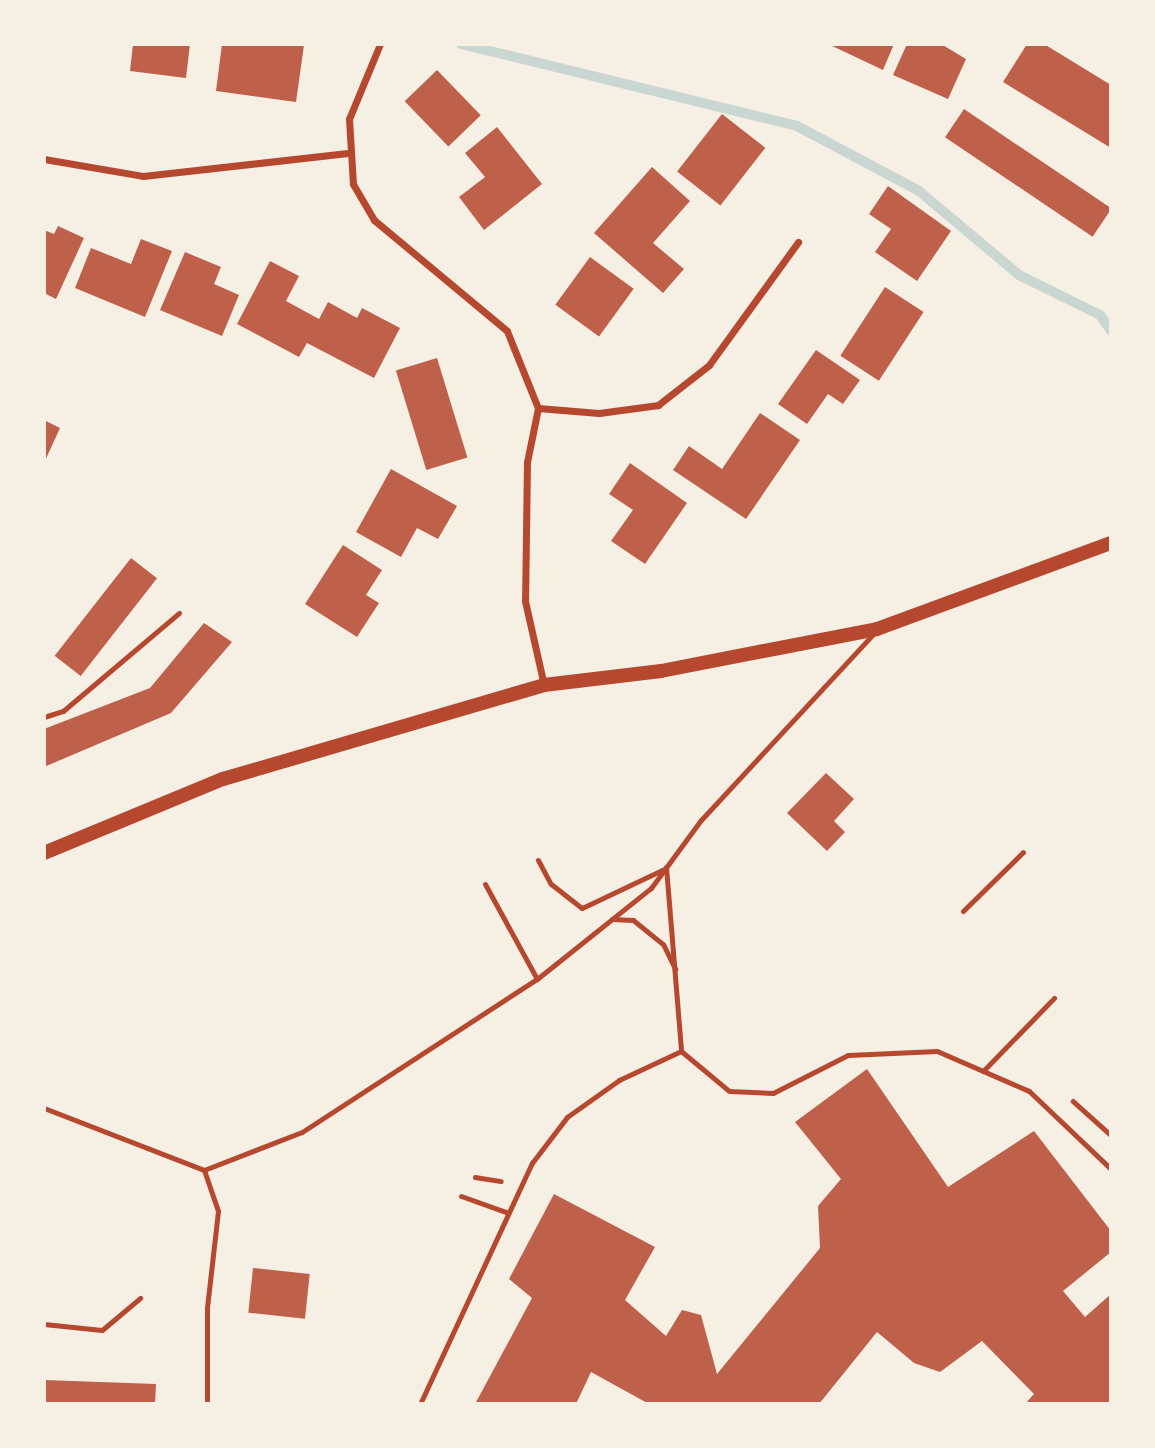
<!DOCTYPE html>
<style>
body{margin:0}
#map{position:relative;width:1155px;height:1448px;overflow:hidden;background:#f6efe4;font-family:Roboto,sans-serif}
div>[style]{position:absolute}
.stream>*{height:10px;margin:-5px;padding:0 5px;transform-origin:5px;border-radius:5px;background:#c9d6d2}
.building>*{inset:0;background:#bf614a;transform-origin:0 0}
.path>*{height:4.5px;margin:-2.25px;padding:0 2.25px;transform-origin:2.25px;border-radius:2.25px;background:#b5482f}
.service>*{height:5px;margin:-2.5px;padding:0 2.5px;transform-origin:2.5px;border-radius:2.5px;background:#b5482f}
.minor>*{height:7px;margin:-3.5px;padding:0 3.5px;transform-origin:3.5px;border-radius:3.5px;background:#b5482f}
.secondary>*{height:14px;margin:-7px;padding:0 7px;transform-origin:7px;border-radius:7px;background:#b5482f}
span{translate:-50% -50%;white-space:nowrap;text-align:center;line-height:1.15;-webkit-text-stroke:6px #f6efe4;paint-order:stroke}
.frame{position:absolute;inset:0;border:46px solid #f6efe4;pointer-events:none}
</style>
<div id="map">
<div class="stream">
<i style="left:461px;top:44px;width:346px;rotate:13.7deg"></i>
<i style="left:797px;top:126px;width:138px;rotate:28deg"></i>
<i style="left:919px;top:191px;width:131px;rotate:40deg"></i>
<i style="left:1019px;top:275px;width:90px;rotate:26.3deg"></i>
<i style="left:1100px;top:315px;width:19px;rotate:55deg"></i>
</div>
<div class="building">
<i style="clip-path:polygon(133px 44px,190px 44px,186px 78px,130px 71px)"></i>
<i style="clip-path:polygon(222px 44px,304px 45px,296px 102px,216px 91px)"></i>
<i style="clip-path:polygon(828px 44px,894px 44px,883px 70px)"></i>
<i style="clip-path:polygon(907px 44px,941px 44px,966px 59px,948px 99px,893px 75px)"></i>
<i style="clip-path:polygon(1027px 44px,1044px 44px,1111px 85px,1111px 148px,1003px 82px)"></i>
<i style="left:437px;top:70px;width:63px;height:45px;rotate:46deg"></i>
<i style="left:964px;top:109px;width:178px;height:34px;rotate:34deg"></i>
<i style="left:722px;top:114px;width:55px;height:73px;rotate:38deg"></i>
<i style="clip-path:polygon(497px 127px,542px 184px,484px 230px,459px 197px,485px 177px,465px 153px)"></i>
<i style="clip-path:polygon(652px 167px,690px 201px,653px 243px,684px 269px,663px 293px,594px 233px)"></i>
<i style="clip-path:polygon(888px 186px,951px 231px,917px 281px,875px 252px,891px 229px,869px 214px)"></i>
<i style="clip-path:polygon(58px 226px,84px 238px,56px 299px,44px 293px,44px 230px,54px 234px)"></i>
<i style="clip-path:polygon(141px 239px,172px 251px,145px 317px,75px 288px,91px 248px,131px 264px)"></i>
<i style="clip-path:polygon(185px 252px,221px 267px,214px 284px,239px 295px,222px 336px,160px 310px)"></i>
<i style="left:590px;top:257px;width:54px;height:59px;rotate:36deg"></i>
<i style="clip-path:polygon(270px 261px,299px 276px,286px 301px,319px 319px,328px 302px,357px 318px,362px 308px,400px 328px,374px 378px,307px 343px,299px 357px,237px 324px)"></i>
<i style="left:885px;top:287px;width:46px;height:82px;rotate:33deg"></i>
<i style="clip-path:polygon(816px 350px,860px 380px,843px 404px,828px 394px,807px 424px,778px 404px)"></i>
<i style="left:437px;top:358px;width:104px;height:43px;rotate:73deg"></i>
<i style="clip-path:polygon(760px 413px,800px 440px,746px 519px,673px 470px,689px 446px,722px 469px)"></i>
<i style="clip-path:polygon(44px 420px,60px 428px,44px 463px)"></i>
<i style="clip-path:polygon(630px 463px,687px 503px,645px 564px,611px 541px,633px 510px,609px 494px)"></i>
<i style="clip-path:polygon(391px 469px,457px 506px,438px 539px,417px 528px,401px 557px,356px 532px)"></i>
<i style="clip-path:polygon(343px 545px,382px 570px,366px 595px,379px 603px,357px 637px,305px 604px)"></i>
<i style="left:131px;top:558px;width:33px;height:124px;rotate:38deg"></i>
<i style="clip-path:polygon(204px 623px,232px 642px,171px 713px,44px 767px,44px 729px,150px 688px)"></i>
<i style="clip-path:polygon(826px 773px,854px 799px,834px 821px,845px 832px,827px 851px,787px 813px)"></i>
<i style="clip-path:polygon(867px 1069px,948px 1187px,1034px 1131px,1111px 1231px,1111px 1252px,1063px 1291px,1085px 1317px,1111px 1294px,1111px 1404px,1025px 1404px,1034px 1394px,982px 1341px,940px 1372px,914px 1363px,877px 1332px,819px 1404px,649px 1404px,591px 1372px,576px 1404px,475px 1404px,532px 1298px,509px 1279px,554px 1194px,655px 1247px,625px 1300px,666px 1336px,682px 1310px,701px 1315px,717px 1374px,820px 1248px,818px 1206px,841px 1179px,795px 1122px)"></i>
<i style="left:253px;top:1268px;width:57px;height:45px;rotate:6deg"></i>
<i style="clip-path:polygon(44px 1380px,156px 1384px,155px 1404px,44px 1404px)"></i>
</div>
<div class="path">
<i style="left:1073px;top:1101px;width:51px;rotate:41.8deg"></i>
<i style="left:475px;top:1177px;width:26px;rotate:9deg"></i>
</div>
<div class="service">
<i style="left:44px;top:717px;width:20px;rotate:-18deg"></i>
<i style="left:63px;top:711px;width:152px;rotate:-40.2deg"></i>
<i style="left:538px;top:860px;width:27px;rotate:62deg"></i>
<i style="left:551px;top:884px;width:39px;rotate:38deg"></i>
<i style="left:582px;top:908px;width:91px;rotate:-25.4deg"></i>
<i style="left:666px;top:867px;width:185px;rotate:85.3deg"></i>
<i style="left:681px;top:1051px;width:62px;rotate:39.8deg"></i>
<i style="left:729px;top:1091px;width:44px;rotate:2.6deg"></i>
<i style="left:773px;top:1093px;width:84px;rotate:-26.9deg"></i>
<i style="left:848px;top:1055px;width:89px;rotate:-2.6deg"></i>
<i style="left:937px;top:1051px;width:100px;rotate:23.5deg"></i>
<i style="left:1029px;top:1091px;width:113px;rotate:43.6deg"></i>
<i style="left:485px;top:884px;width:108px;rotate:61.3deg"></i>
<i style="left:963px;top:911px;width:84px;rotate:-44.5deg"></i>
<i style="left:612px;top:919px;width:21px;rotate:3deg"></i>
<i style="left:633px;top:920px;width:38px;rotate:39deg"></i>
<i style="left:663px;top:944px;width:28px;rotate:64deg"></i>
<i style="left:983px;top:1071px;width:102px;rotate:-45.8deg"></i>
<i style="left:44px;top:1108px;width:172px;rotate:21.2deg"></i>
<i style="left:204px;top:1170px;width:105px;rotate:-21.2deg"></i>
<i style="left:302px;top:1132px;width:280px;rotate:-33.1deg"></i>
<i style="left:537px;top:979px;width:146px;rotate:-38.6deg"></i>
<i style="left:651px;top:888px;width:84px;rotate:-53.7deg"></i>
<i style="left:701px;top:820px;width:255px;rotate:-47.2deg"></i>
<i style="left:204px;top:1170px;width:43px;rotate:71.1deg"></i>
<i style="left:218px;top:1211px;width:98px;rotate:96.5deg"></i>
<i style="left:207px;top:1308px;width:96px;rotate:90deg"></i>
<i style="left:461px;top:1196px;width:48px;rotate:19.6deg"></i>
<i style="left:44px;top:1324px;width:58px;rotate:5.9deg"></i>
<i style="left:102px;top:1330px;width:50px;rotate:-40.1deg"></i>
<i style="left:420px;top:1404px;width:266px;rotate:-65.1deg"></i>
<i style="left:532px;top:1163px;width:58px;rotate:-52.7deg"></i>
<i style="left:567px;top:1117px;width:64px;rotate:-35.4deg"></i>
<i style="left:619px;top:1080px;width:68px;rotate:-25.1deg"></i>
</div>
<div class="minor">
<i style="left:380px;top:44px;width:81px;rotate:112.5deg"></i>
<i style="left:349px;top:119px;width:65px;rotate:86.5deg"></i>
<i style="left:353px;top:184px;width:42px;rotate:59.7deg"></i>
<i style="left:374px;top:220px;width:173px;rotate:39.8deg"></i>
<i style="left:507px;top:331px;width:83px;rotate:68.1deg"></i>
<i style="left:538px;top:408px;width:55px;rotate:101.5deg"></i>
<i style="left:527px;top:462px;width:139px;rotate:90.8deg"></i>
<i style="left:525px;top:601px;width:86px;rotate:77.3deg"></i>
<i style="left:44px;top:159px;width:100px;rotate:9.7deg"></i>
<i style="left:143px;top:176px;width:206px;rotate:-6.4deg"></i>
<i style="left:538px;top:408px;width:61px;rotate:4.7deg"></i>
<i style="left:599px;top:413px;width:60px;rotate:-7.7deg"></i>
<i style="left:658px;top:405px;width:65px;rotate:-38.1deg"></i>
<i style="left:709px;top:365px;width:152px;rotate:-54.1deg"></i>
</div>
<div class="secondary">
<i style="left:44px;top:853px;width:194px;rotate:-22.5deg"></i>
<i style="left:223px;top:779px;width:334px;rotate:-16.3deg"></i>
<i style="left:544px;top:685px;width:118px;rotate:-6.8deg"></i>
<i style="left:661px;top:671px;width:220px;rotate:-11deg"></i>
<i style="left:877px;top:629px;width:249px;rotate:-20.2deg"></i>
</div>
<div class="frame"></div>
</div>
